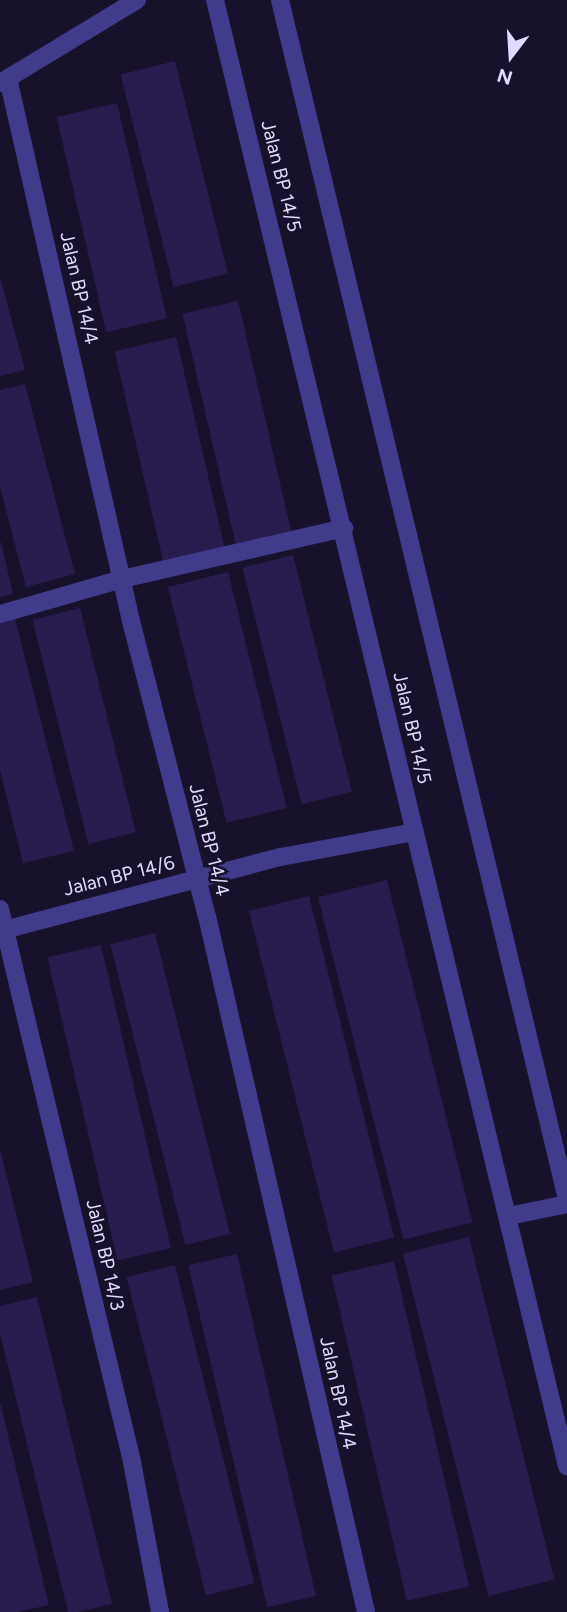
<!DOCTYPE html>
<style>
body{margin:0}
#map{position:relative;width:567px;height:1612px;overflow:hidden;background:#17112c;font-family:Figtree,sans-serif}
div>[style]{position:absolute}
.building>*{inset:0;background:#281c4e;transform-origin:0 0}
.minor>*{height:18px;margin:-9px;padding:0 9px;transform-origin:9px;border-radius:9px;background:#413b8c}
span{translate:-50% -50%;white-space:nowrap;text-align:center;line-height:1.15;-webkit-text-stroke:5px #17112c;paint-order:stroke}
.street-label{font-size:19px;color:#e1dcff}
.north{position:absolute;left:476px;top:21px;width:70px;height:70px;-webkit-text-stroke:5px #17112c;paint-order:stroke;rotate:197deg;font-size:19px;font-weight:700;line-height:28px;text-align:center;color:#e1dcff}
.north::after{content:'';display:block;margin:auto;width:24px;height:32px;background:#e1dcff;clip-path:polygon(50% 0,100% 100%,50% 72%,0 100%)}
</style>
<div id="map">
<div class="building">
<i style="left:175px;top:61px;width:219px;height:56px;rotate:76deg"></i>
<i style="left:117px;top:103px;width:221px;height:62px;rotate:77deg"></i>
<i style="clip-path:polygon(0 277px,25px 370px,0 376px)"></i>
<i style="left:238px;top:301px;width:237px;height:57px;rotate:77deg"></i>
<i style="left:176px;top:337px;width:215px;height:63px;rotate:77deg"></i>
<i style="clip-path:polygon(25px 384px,75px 574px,26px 587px,0 487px,0 390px)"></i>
<i style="clip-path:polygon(1px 542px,13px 594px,0 597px,0 543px)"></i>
<i style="left:293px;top:555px;width:244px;height:52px;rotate:76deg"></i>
<i style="left:228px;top:572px;width:243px;height:62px;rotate:76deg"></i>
<i style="left:80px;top:608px;width:231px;height:49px;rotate:76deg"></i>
<i style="clip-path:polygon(15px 619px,74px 851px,23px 863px,0 770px,0 623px)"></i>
<i style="left:387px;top:880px;width:353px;height:71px;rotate:76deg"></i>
<i style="left:309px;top:896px;width:352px;height:62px;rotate:76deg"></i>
<i style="left:155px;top:933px;width:310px;height:46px;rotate:76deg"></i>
<i style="left:101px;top:945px;width:311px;height:55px;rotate:77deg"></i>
<i style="clip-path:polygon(0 1149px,33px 1282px,0 1290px)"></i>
<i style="left:469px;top:1237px;width:353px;height:68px;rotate:76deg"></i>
<i style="left:237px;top:1254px;width:351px;height:50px;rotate:77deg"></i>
<i style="left:394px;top:1261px;width:334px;height:64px;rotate:77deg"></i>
<i style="left:175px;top:1265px;width:328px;height:50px;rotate:76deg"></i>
<i style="clip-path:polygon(37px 1297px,112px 1604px,77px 1612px,68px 1612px,0 1333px,0 1306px)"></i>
<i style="clip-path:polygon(0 1402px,49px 1605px,17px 1612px,0 1612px)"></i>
</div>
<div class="minor">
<i style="left:215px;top:0;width:1508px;rotate:76.5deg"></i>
<i style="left:280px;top:0;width:1233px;rotate:76.54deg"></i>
<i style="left:8px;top:78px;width:557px;rotate:77.24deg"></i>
<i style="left:131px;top:621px;width:305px;rotate:75.6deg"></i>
<i style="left:207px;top:916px;width:714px;rotate:77.13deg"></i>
<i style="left:0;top:83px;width:160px;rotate:-31.2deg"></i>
<i style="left:0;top:614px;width:127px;rotate:-16deg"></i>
<i style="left:122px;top:579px;width:228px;rotate:-12.9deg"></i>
<i style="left:0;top:909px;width:569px;rotate:76.57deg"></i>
<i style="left:132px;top:1462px;width:153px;rotate:79.4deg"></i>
<i style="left:0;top:931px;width:291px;rotate:-14.8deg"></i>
<i style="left:281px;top:857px;width:136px;rotate:-10.6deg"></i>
<i style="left:509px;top:1216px;width:59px;rotate:-11.7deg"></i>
</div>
<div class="street-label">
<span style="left:281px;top:176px;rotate:76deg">Jalan BP 14/5</span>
<span style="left:79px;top:288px;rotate:77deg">Jalan BP 14/4</span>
<span style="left:412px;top:728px;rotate:77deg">Jalan BP 14/5</span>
<span style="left:209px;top:840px;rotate:76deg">Jalan BP 14/4</span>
<span style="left:119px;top:876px;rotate:-14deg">Jalan BP 14/6</span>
<span style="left:105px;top:1255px;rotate:77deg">Jalan BP 14/3</span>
<span style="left:338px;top:1393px;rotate:78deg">Jalan BP 14/4</span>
</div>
<div class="north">N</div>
</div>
